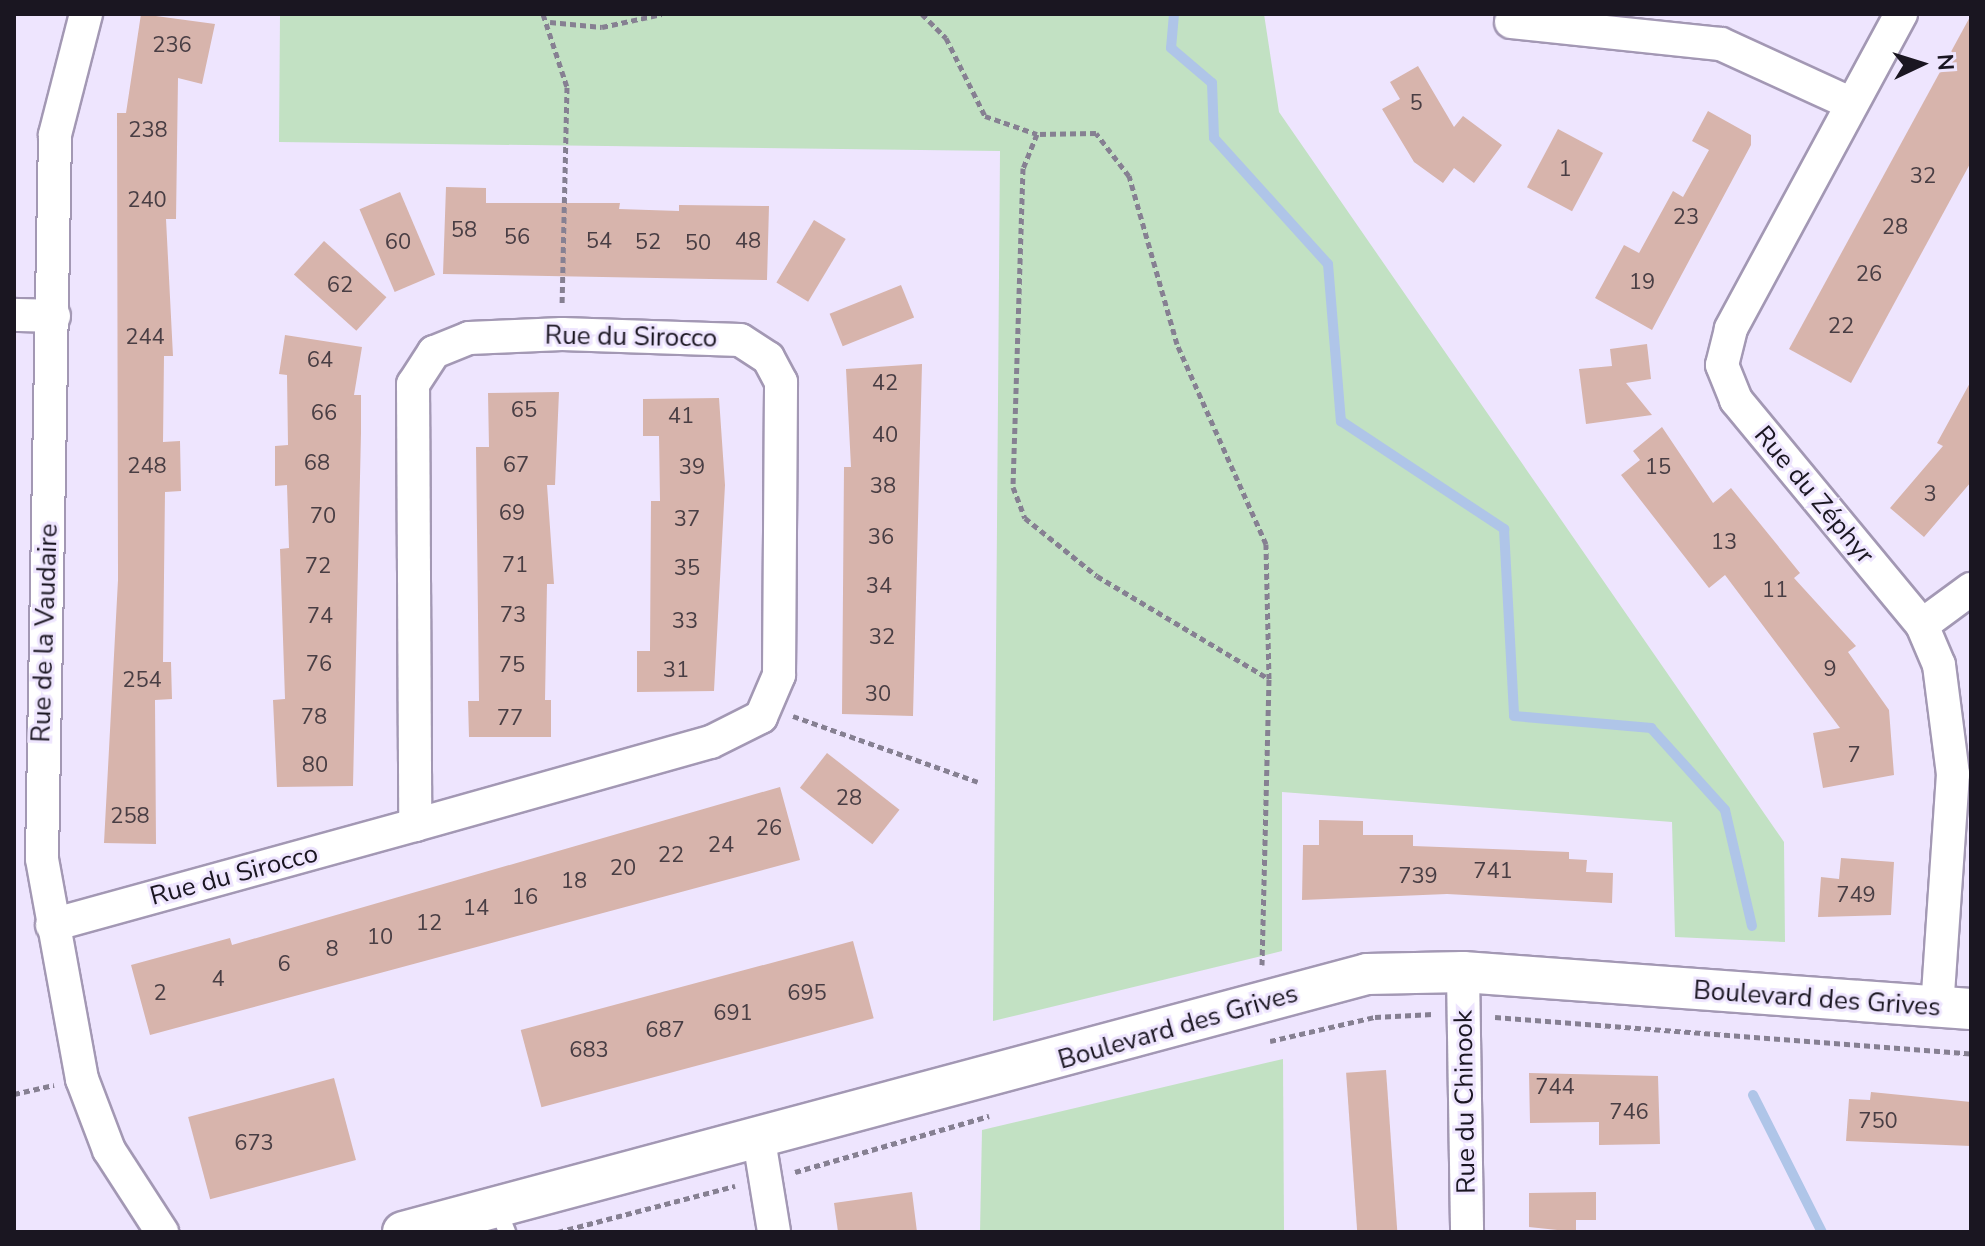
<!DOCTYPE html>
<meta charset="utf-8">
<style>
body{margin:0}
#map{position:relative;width:1985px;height:1246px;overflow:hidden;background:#eee5fe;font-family:"Nunito Sans",sans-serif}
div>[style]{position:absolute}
.green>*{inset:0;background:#c2e1c3}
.stream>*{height:10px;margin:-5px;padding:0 5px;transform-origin:5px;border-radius:5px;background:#afc5e8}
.building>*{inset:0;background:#d7b4ac;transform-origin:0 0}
.path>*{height:5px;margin-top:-2.5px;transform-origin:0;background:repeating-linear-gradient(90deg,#868092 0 6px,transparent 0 10px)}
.roads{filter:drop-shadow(2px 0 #a398b4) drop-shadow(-2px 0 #a398b4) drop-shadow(0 2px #a398b4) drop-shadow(0 -2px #a398b4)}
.service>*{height:16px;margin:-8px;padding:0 8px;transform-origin:8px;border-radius:8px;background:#fff}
.minor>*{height:32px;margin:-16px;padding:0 16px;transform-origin:16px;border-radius:16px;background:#fff}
.tertiary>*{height:40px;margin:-20px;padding:0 20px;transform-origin:20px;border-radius:20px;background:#fff}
span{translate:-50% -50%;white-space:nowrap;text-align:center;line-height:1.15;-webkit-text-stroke:6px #eee5fe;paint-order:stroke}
.number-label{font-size:22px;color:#493e44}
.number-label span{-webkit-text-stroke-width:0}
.street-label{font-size:26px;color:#1a1621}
.frame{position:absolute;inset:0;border:16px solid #1a1621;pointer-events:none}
.north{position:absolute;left:1881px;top:24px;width:80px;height:80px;-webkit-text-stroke:6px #eee5fe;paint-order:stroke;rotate:86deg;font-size:22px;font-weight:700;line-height:32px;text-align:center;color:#1a1621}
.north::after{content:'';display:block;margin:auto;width:28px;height:36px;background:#1a1621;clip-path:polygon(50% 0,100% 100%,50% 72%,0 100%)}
</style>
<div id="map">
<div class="green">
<i style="clip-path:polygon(280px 14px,1264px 14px,1279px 112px,1784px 842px,1785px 942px,1675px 937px,1672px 822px,1282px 792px,1282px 951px,993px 1021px,1000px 151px,279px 142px)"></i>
<i style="clip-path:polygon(1283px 1059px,1284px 1232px,980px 1232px,982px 1130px)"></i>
</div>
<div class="stream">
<i style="left:1174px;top:14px;width:34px;rotate:95deg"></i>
<i style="left:1171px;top:48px;width:54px;rotate:40.5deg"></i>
<i style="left:1212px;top:83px;width:55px;rotate:87.9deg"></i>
<i style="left:1214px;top:138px;width:170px;rotate:47.9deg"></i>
<i style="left:1328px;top:264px;width:158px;rotate:85.3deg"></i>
<i style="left:1341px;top:421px;width:196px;rotate:33.5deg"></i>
<i style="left:1504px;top:529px;width:187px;rotate:86.9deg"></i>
<i style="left:1514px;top:716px;width:138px;rotate:5deg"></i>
<i style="left:1651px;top:728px;width:110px;rotate:47.9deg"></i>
<i style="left:1725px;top:810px;width:119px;rotate:76.9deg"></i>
<i style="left:1753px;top:1095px;width:153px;rotate:63.3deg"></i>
</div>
<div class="building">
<i style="clip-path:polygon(141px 14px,215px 24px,202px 84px,178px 78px,176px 219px,166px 219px,173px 356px,164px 356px,163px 442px,180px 441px,181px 491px,165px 492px,163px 662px,171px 662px,172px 699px,155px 700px,156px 844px,104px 843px,118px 580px,117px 113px,126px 113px)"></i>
<i style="clip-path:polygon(1971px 15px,1971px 162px,1851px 383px,1789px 349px)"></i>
<i style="clip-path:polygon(1418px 66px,1454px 127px,1463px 116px,1502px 145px,1474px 183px,1454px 168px,1443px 183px,1414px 162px,1382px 109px,1400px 99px,1390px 82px)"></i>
<i style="clip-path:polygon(1708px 111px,1751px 135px,1751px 145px,1652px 330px,1595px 298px,1624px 245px,1639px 253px,1673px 191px,1683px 197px,1709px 150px,1692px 141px)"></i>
<i style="left:1558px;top:129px;width:51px;height:66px;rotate:28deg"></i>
<i style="clip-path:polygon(446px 187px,486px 188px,486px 203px,620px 203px,619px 209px,679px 211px,679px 205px,769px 206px,767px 280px,443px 274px)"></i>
<i style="left:400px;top:192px;width:90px;height:44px;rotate:67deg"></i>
<i style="left:814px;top:220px;width:37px;height:73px;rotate:31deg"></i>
<i style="left:324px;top:241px;width:84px;height:45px;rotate:42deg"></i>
<i style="left:901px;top:285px;width:35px;height:77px;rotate:68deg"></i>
<i style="clip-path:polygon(285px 335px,362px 347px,354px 395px,361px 395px,361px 433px,353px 786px,277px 787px,273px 700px,285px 699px,280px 549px,289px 548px,287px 485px,275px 486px,275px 446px,288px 445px,287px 375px,279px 374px)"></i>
<i style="clip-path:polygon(1647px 344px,1651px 379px,1626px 383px,1652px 415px,1586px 424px,1579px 369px,1612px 366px,1610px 349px)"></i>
<i style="clip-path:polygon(922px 364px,913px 716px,842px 714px,844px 467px,851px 467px,846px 369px)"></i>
<i style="clip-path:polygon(1971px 381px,1971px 482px,1924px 537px,1890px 508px,1943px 446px,1937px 443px)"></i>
<i style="clip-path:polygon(559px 392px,555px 485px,547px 485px,554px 584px,547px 584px,545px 700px,551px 700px,551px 737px,469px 737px,468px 701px,479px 701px,476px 447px,489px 447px,488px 393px)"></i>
<i style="clip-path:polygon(719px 398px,725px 485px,714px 691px,637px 692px,637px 651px,650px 651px,651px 501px,660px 501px,659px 436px,643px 436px,643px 399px)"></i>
<i style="clip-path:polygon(1662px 427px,1713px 503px,1731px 488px,1800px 573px,1794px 578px,1856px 646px,1848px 652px,1889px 710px,1894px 775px,1823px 788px,1813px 733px,1840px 728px,1725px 575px,1709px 588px,1621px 475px,1640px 460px,1633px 451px)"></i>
<i style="left:827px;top:753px;width:92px;height:44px;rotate:38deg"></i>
<i style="clip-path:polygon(780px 787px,800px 860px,150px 1035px,131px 965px,230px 938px,232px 945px)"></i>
<i style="clip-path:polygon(1319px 820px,1363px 821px,1363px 835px,1413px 835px,1413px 846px,1569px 852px,1569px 859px,1587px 860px,1586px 872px,1613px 873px,1612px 903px,1447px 894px,1302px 900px,1303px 845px,1319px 845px)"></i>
<i style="clip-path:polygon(1841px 858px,1894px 862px,1891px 915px,1818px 917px,1821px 877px,1839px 879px)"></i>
<i style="left:853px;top:941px;width:80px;height:344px;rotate:75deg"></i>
<i style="left:1386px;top:1070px;width:162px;height:40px;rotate:86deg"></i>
<i style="clip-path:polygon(1529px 1073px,1658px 1076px,1660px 1144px,1599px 1145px,1599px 1122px,1530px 1123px)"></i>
<i style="left:334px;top:1078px;width:85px;height:151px;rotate:75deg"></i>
<i style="clip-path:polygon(1871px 1092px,1971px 1102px,1971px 1146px,1846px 1141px,1849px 1099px,1870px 1100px)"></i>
<i style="clip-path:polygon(912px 1192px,917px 1232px,838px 1232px,834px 1203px)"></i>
<i style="clip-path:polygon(1596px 1192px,1596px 1220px,1576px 1220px,1576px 1232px,1529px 1227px,1529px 1193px)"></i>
</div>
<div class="path">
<i style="left:543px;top:14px;width:77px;rotate:71.8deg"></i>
<i style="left:567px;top:87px;width:218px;rotate:91.3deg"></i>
<i style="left:922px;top:14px;width:34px;rotate:45deg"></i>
<i style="left:946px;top:38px;width:87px;rotate:63.4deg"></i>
<i style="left:985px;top:116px;width:55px;rotate:19.1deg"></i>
<i style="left:550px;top:22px;width:52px;rotate:5.5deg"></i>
<i style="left:602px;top:27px;width:61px;rotate:-12.2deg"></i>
<i style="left:793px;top:716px;width:196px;rotate:19.6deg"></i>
<i style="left:1262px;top:965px;width:286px;rotate:-88.6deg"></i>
<i style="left:1269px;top:679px;width:135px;rotate:-91.3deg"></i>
<i style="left:1266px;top:544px;width:219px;rotate:-114deg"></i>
<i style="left:1177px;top:344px;width:175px;rotate:-105.9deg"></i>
<i style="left:1129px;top:176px;width:54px;rotate:-127.5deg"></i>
<i style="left:1096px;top:133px;width:59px;rotate:179deg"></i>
<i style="left:1037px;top:134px;width:37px;rotate:112deg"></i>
<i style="left:1023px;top:168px;width:319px;rotate:91.8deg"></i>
<i style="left:1013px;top:487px;width:33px;rotate:69deg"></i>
<i style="left:1025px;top:518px;width:92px;rotate:38.9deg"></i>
<i style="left:1097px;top:576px;width:200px;rotate:30.9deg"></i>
<i style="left:1495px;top:1017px;width:477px;rotate:4.4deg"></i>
<i style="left:1270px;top:1041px;width:108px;rotate:-12.9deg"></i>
<i style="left:1375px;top:1017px;width:58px;rotate:-3deg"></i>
<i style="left:14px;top:1094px;width:41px;rotate:-12.7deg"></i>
<i style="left:795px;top:1172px;width:202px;rotate:-16.1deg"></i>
<i style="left:558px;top:1232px;width:183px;rotate:-14.6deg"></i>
</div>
<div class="roads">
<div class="service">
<i style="left:497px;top:1207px;width:27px;rotate:68deg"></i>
</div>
<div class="minor">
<i style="left:86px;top:14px;width:125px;rotate:104.4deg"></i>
<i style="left:55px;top:135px;width:724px;rotate:91.03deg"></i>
<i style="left:42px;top:859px;width:224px;rotate:79.7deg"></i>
<i style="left:82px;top:1079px;width:76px;rotate:69.2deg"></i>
<i style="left:109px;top:1150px;width:98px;rotate:57.1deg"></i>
<i style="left:1901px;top:14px;width:358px;rotate:118.4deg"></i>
<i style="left:1731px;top:329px;width:37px;rotate:104deg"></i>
<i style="left:1722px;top:365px;width:38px;rotate:68deg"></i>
<i style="left:1736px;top:400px;width:292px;rotate:50.4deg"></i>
<i style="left:1922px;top:625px;width:43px;rotate:67deg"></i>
<i style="left:1939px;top:665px;width:110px;rotate:82.7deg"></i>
<i style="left:1953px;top:774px;width:233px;rotate:93.9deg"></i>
<i style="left:1511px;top:22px;width:211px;rotate:6deg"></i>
<i style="left:1721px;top:44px;width:142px;rotate:24.6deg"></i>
<i style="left:14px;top:315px;width:40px;rotate:1.4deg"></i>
<i style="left:1922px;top:625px;width:61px;rotate:-36.3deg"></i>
<i style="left:52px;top:925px;width:377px;rotate:-15.4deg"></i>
<i style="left:415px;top:825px;width:307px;rotate:-15.7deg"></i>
<i style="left:711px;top:742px;width:56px;rotate:-26.6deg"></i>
<i style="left:761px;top:717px;width:46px;rotate:-66.8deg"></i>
<i style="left:779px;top:675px;width:293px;rotate:-89.6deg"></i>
<i style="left:781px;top:382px;width:27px;rotate:-118deg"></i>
<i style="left:768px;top:358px;width:33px;rotate:-147deg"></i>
<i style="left:740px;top:340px;width:178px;rotate:-178.1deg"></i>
<i style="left:562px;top:334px;width:93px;rotate:177.5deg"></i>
<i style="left:469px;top:338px;width:38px;rotate:158deg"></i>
<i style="left:434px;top:352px;width:38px;rotate:123deg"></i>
<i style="left:413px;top:384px;width:441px;rotate:89.7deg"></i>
<i style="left:1463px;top:972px;width:260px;rotate:89.1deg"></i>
<i style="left:759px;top:1140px;width:93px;rotate:80.7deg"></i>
</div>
<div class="tertiary">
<i style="left:403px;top:1232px;width:998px;rotate:-14.98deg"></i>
<i style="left:1367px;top:974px;width:96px;rotate:-1.2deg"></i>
<i style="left:1463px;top:972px;width:509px;rotate:4.17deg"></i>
</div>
</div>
<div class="number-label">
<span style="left:172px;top:46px">236</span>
<span style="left:1416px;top:104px">5</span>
<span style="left:148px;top:131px">238</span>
<span style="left:1565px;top:170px">1</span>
<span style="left:1923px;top:177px">32</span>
<span style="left:147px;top:201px">240</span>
<span style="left:1686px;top:218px">23</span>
<span style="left:1895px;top:228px">28</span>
<span style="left:464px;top:231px">58</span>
<span style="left:517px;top:238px">56</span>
<span style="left:599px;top:242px">54</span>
<span style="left:748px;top:242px">48</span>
<span style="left:398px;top:243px">60</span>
<span style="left:648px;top:243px">52</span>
<span style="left:698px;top:244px">50</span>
<span style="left:1869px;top:275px">26</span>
<span style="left:1642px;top:283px">19</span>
<span style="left:340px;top:286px">62</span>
<span style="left:1841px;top:327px">22</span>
<span style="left:145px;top:338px">244</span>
<span style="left:320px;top:361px">64</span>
<span style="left:885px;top:384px">42</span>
<span style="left:524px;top:411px">65</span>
<span style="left:324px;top:414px">66</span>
<span style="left:681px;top:417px">41</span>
<span style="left:885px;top:436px">40</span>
<span style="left:317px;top:464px">68</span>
<span style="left:516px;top:466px">67</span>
<span style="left:147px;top:467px">248</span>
<span style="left:692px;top:468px">39</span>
<span style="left:1658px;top:468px">15</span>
<span style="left:883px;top:487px">38</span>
<span style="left:1930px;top:495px">3</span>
<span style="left:512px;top:514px">69</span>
<span style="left:323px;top:517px">70</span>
<span style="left:687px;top:520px">37</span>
<span style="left:881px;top:538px">36</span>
<span style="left:1724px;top:543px">13</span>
<span style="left:515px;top:566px">71</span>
<span style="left:318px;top:567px">72</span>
<span style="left:687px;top:569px">35</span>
<span style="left:879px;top:587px">34</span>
<span style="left:1775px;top:591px">11</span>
<span style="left:513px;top:616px">73</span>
<span style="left:320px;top:617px">74</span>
<span style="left:685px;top:622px">33</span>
<span style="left:882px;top:638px">32</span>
<span style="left:319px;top:665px">76</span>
<span style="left:512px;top:666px">75</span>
<span style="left:1830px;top:670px">9</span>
<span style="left:676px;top:671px">31</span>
<span style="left:142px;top:681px">254</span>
<span style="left:878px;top:695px">30</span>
<span style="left:314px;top:718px">78</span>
<span style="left:510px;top:719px">77</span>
<span style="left:1854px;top:756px">7</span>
<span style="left:315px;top:766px">80</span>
<span style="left:849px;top:799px">28</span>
<span style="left:130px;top:817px">258</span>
<span style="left:769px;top:829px">26</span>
<span style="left:721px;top:846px">24</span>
<span style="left:671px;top:856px">22</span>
<span style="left:623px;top:869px">20</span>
<span style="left:1493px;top:872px">741</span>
<span style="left:1418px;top:877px">739</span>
<span style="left:574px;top:882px">18</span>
<span style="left:1856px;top:896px">749</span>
<span style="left:525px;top:898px">16</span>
<span style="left:476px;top:909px">14</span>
<span style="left:429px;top:924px">12</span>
<span style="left:380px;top:938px">10</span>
<span style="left:332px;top:950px">8</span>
<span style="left:284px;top:965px">6</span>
<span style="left:218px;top:980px">4</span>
<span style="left:160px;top:994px">2</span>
<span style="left:807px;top:994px">695</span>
<span style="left:733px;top:1014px">691</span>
<span style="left:665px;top:1031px">687</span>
<span style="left:589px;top:1051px">683</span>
<span style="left:1555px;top:1088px">744</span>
<span style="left:1629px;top:1113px">746</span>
<span style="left:1878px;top:1122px">750</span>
<span style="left:254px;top:1144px">673</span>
</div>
<div class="street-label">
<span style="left:631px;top:337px;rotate:1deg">Rue du Sirocco</span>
<span style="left:1814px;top:495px;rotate:50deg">Rue du Zéphyr</span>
<span style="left:45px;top:633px;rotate:-88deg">Rue de la Vaudaire</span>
<span style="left:234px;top:875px;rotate:-15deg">Rue du Sirocco</span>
<span style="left:1817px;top:999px;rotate:4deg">Boulevard des Grives</span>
<span style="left:1178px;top:1027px;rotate:-16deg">Boulevard des Grives</span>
<span style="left:1465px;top:1102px;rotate:-91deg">Rue du Chinook</span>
</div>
<div class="frame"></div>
<div class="north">N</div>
</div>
